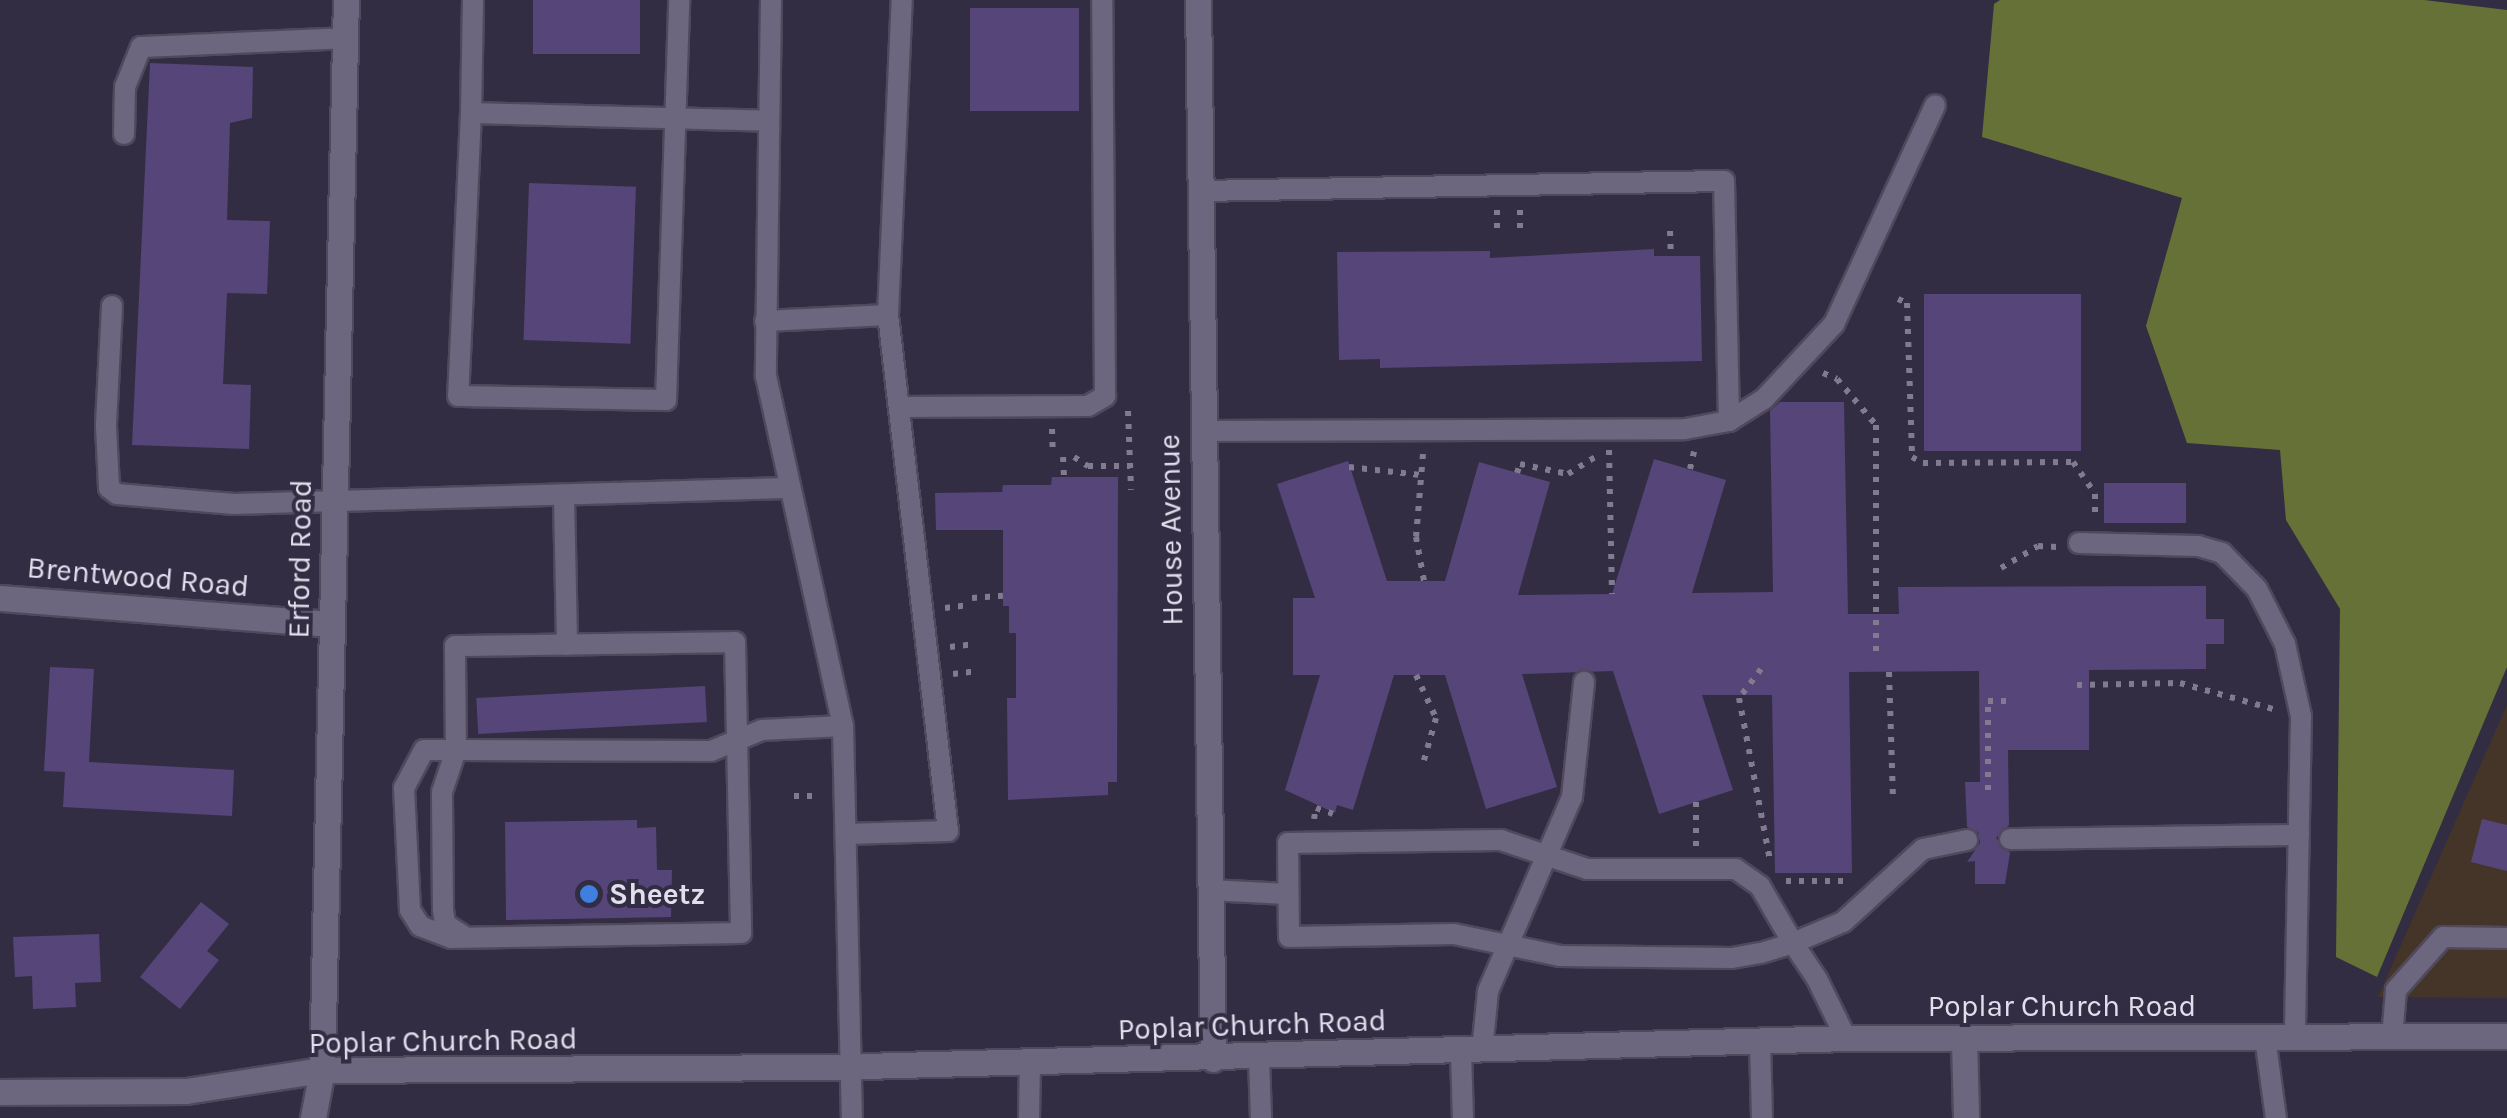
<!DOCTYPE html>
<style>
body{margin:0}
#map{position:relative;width:2507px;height:1118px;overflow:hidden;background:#332d43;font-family:Karla,sans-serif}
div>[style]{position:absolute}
.medical>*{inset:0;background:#453529}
.forest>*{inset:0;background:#657137}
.building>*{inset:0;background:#554578;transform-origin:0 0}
.path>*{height:6px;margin-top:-3px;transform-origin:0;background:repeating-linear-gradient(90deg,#807b8e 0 5px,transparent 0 13px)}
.roads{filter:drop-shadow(2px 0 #4f495c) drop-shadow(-2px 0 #4f495c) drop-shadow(0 2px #4f495c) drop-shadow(0 -2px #4f495c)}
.service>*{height:20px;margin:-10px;padding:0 10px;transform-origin:10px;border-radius:10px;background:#6d667f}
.minor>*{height:25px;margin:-12.5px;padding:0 12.5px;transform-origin:12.5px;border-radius:12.5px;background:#6d667f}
.tertiary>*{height:25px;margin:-12.5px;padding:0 12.5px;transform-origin:12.5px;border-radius:12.5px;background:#6d667f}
.dots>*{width:28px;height:28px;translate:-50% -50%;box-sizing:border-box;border:5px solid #332d43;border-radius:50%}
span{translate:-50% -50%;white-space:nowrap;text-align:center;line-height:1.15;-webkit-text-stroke:8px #332d43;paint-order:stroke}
.street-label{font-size:30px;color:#e2dfed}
.poi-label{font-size:30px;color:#e2dfed;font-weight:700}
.left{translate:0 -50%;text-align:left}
</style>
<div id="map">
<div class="medical">
<i style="clip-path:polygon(2507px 705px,2507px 998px,2378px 997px)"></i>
</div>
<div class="forest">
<i style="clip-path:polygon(2000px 0,2424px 0,2507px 10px,2507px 667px,2377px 977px,2336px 957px,2340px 609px,2286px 520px,2280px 450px,2187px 443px,2146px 326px,2182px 198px,1982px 137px,1994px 4px)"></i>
</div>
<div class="building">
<i style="left:533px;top:0;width:107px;height:54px"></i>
<i style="left:970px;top:8px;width:109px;height:103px"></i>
<i style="clip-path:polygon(150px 63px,253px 67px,252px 118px,230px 123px,227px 220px,270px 221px,267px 294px,227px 293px,223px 384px,251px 385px,249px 449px,132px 445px)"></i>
<i style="left:529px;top:183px;width:107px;height:157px;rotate:2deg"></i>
<i style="clip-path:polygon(1654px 249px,1654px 256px,1700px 256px,1702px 361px,1380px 368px,1380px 359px,1339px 360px,1337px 252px,1490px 251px,1490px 258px)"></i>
<i style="left:2081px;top:294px;width:157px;height:157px;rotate:90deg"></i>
<i style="clip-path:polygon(1780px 402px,1844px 402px,1848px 614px,1899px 614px,1898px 587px,2206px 586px,2206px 619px,2224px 619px,2224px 644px,2206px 644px,2206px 669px,2089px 670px,2089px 750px,2008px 750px,2009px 825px,1996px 838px,2010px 853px,2005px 884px,1975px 884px,1975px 861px,1967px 862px,1980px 843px,1978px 832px,1967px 827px,1965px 782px,1980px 782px,1979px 671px,1849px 672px,1852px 873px,1775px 873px,1772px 695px,1702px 695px,1733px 790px,1659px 814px,1613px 671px,1522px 674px,1557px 787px,1486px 809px,1445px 675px,1394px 675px,1353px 810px,1337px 805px,1335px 813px,1285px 790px,1320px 675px,1293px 675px,1293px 598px,1315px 598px,1277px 484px,1348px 461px,1387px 581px,1445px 581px,1479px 462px,1550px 482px,1518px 595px,1612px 594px,1654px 459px,1726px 480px,1692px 593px,1773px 592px,1770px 411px)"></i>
<i style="clip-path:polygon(1052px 477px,1118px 477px,1117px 782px,1108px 782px,1108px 795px,1008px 800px,1007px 698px,1016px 698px,1016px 633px,1009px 633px,1009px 606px,1003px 606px,1003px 530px,936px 530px,935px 493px,1002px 492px,1003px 485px,1051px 485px)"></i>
<i style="left:2104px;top:483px;width:82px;height:40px"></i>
<i style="clip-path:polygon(50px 667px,94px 669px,89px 762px,234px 770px,232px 816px,63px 807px,65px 772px,44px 771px)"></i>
<i style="left:705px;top:686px;width:36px;height:229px;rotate:87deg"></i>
<i style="clip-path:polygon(2482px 819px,2507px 825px,2507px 871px,2471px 862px)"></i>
<i style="clip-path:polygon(637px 820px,637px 828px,656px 827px,657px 870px,672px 870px,671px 917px,506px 920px,505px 822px)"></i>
<i style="clip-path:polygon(201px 902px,229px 924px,207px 951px,219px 960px,180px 1009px,140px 977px)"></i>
<i style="clip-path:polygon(99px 934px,101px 982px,75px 983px,76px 1007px,33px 1009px,32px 976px,15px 977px,13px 937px)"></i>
</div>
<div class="path">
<i style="left:1497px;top:210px;width:19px;rotate:90deg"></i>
<i style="left:1520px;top:210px;width:19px;rotate:90deg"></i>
<i style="left:1670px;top:231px;width:25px;rotate:88deg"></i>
<i style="left:1898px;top:299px;width:10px;rotate:24deg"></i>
<i style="left:1907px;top:303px;width:154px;rotate:88.1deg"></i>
<i style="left:1912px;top:457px;width:13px;rotate:29deg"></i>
<i style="left:1923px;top:463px;width:150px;rotate:-0.4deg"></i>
<i style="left:2073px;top:462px;width:39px;rotate:55deg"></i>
<i style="left:2095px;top:494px;width:26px;rotate:90deg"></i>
<i style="left:1823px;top:373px;width:15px;rotate:23deg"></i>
<i style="left:1837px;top:379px;width:60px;rotate:49.7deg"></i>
<i style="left:1876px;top:425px;width:228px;rotate:90deg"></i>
<i style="left:1128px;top:411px;width:79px;rotate:87.8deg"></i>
<i style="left:1052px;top:429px;width:24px;rotate:88deg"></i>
<i style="left:1609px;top:450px;width:144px;rotate:88.8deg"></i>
<i style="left:1423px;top:454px;width:83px;rotate:94.8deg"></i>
<i style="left:1416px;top:537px;width:45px;rotate:79.7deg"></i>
<i style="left:1063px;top:457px;width:20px;rotate:87deg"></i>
<i style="left:1074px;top:457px;width:17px;rotate:33deg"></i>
<i style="left:1088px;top:466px;width:42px"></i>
<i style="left:1349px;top:467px;width:72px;rotate:6.3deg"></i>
<i style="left:1690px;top:469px;width:18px;rotate:-77deg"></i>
<i style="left:1517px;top:473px;width:9px;rotate:-72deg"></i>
<i style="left:1520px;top:464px;width:49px;rotate:11.8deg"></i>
<i style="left:1568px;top:474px;width:32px;rotate:-32deg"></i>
<i style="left:2001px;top:568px;width:43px;rotate:-30.7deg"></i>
<i style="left:2038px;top:546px;width:19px;rotate:3deg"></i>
<i style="left:972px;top:598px;width:31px;rotate:-4deg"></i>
<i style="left:945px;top:608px;width:24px;rotate:-7deg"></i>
<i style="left:950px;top:647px;width:23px;rotate:-7deg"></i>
<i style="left:1761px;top:669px;width:36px;rotate:127deg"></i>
<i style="left:1739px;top:698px;width:165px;rotate:79.2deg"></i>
<i style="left:1889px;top:672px;width:124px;rotate:88.2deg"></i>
<i style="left:953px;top:674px;width:23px;rotate:-7deg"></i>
<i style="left:1416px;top:675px;width:47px;rotate:65.1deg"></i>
<i style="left:1436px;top:718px;width:44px;rotate:105.9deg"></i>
<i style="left:2077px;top:685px;width:103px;rotate:-1.1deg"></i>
<i style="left:2180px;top:683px;width:97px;rotate:15.6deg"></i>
<i style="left:1988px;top:790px;width:89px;rotate:-90deg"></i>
<i style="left:1988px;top:701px;width:25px"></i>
<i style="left:794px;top:796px;width:19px"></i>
<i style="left:1696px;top:802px;width:44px;rotate:90deg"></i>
<i style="left:1314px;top:819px;width:11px;rotate:-80deg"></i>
<i style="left:1316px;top:808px;width:21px;rotate:19deg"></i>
<i style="left:1786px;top:881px;width:62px"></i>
</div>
<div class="roads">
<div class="service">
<i style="left:473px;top:0;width:113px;rotate:91deg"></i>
<i style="left:471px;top:113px;width:298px;rotate:1.5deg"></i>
<i style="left:771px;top:0;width:376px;rotate:90.8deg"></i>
<i style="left:766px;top:376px;width:358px;rotate:77.6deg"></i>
<i style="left:843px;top:726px;width:392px;rotate:88.7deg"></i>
<i style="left:471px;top:113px;width:283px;rotate:92.6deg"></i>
<i style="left:458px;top:396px;width:208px;rotate:1.1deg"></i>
<i style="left:666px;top:400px;width:400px;rotate:-88.1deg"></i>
<i style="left:124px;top:134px;width:47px;rotate:-88.8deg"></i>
<i style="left:125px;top:87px;width:43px;rotate:-68.2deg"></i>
<i style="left:141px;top:47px;width:204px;rotate:-2.5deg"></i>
<i style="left:1201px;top:191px;width:523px;rotate:-1.1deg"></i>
<i style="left:1724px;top:181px;width:240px;rotate:88.8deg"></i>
<i style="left:112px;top:306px;width:120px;rotate:92.9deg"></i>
<i style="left:106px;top:426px;width:62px;rotate:87.2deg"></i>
<i style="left:109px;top:488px;width:10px;rotate:37deg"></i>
<i style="left:117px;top:494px;width:117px;rotate:4.9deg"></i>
<i style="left:234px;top:504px;width:552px;rotate:-1.66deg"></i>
<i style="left:765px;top:321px;width:123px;rotate:-2.8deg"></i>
<i style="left:899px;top:407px;width:189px;rotate:-0.3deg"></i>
<i style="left:1088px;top:406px;width:20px;rotate:-30deg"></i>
<i style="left:1105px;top:396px;width:396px;rotate:-90.4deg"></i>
<i style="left:1203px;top:431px;width:482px;rotate:-0.2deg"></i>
<i style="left:1685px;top:429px;width:45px;rotate:-10.3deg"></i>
<i style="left:1729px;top:421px;width:41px;rotate:-32.2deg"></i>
<i style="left:1764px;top:399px;width:103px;rotate:-47deg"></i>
<i style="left:1834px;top:324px;width:241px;rotate:-65.2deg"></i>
<i style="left:564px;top:498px;width:147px;rotate:88.8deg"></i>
<i style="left:2079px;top:543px;width:119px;rotate:1.4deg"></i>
<i style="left:2198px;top:546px;width:25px;rotate:16deg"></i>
<i style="left:2222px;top:553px;width:50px;rotate:45.8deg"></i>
<i style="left:2257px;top:589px;width:62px;rotate:63deg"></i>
<i style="left:2285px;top:644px;width:74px;rotate:77.5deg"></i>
<i style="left:2301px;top:716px;width:321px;rotate:91.1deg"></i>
<i style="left:735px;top:642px;width:291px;rotate:88.8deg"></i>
<i style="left:741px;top:933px;width:290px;rotate:179deg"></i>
<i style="left:451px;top:938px;width:33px;rotate:-159deg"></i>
<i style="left:420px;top:926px;width:19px;rotate:-122deg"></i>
<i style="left:410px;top:910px;width:122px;rotate:-92.8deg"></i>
<i style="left:404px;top:788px;width:43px;rotate:-62.2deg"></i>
<i style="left:424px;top:750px;width:32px"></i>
<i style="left:456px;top:750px;width:104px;rotate:-90.6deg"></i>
<i style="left:455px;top:646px;width:280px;rotate:-0.8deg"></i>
<i style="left:847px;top:834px;width:101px;rotate:-1.7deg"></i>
<i style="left:948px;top:831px;width:519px;rotate:-96.63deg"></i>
<i style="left:888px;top:315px;width:315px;rotate:-87.5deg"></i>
<i style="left:2010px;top:839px;width:289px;rotate:-0.8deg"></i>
<i style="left:1209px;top:890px;width:79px;rotate:2.9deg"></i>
<i style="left:465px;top:937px;width:24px;rotate:-147deg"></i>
<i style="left:445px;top:924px;width:14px;rotate:-98deg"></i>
<i style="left:443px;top:910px;width:118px;rotate:-90.5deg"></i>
<i style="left:442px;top:792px;width:44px;rotate:-71.6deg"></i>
<i style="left:456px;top:750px;width:255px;rotate:0.2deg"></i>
<i style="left:711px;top:751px;width:55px;rotate:-22.4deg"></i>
<i style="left:762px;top:730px;width:81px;rotate:-2.8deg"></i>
<i style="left:2265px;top:1037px;width:82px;rotate:82.3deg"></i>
<i style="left:1846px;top:1038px;width:66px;rotate:-116.2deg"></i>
<i style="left:1817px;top:979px;width:43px;rotate:-123.7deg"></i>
<i style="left:1793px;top:943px;width:66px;rotate:-120.1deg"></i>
<i style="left:1760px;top:886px;width:29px;rotate:-145deg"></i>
<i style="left:1736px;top:869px;width:149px;rotate:180deg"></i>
<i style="left:1587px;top:869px;width:91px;rotate:-161.4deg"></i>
<i style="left:1501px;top:840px;width:213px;rotate:179.2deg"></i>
<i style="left:1288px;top:843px;width:94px;rotate:89.4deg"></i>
<i style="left:1289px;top:937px;width:165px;rotate:-1deg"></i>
<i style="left:1454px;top:934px;width:108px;rotate:11.7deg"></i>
<i style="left:1560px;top:956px;width:172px;rotate:0.7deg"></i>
<i style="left:1732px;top:958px;width:29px;rotate:-10deg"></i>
<i style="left:1761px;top:953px;width:34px;rotate:-17deg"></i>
<i style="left:1793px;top:943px;width:54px;rotate:-22.8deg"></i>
<i style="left:1843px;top:922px;width:108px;rotate:-42.4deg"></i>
<i style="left:1923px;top:849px;width:45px;rotate:-11.6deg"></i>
<i style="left:2392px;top:1038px;width:48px;rotate:-85.2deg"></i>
<i style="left:2396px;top:990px;width:71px;rotate:-48.4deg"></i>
<i style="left:2443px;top:937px;width:64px;rotate:0.9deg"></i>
<i style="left:1760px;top:1042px;width:76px;rotate:88.5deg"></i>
<i style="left:1482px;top:1051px;width:60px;rotate:-84.3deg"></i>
<i style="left:1488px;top:991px;width:211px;rotate:-66.6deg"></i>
<i style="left:1572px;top:797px;width:116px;rotate:-84deg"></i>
<i style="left:1461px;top:1052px;width:66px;rotate:88.3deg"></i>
<i style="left:1259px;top:1058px;width:60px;rotate:88.1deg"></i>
<i style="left:1029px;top:1118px;width:55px;rotate:-89deg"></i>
</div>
<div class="minor">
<i style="left:1198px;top:0;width:1059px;rotate:89.19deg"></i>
<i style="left:0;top:598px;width:332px;rotate:4.5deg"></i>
<i style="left:1964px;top:1039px;width:79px;rotate:88.5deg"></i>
</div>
<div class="tertiary">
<i style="left:0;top:1092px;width:186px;rotate:-0.3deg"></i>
<i style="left:186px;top:1091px;width:138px;rotate:-8.8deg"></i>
<i style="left:322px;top:1070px;width:507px;rotate:-0.34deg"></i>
<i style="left:829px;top:1067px;width:1017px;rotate:-1.63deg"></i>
<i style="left:1846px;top:1038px;width:661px;rotate:-0.17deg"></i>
<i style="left:313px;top:1118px;width:49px;rotate:-79.4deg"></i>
<i style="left:322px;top:1070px;width:1070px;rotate:-88.72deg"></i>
</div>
</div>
<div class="dots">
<i style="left:589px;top:894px;background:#3f7fe0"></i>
</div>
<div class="street-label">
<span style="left:1171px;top:530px;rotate:-91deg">House Avenue</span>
<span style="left:300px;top:559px;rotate:-89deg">Erford Road</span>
<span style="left:138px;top:577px;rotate:5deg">Brentwood Road</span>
<span style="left:2062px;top:1006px">Poplar Church Road</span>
<span style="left:1252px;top:1025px;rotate:-2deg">Poplar Church Road</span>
<span style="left:443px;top:1041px;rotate:-1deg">Poplar Church Road</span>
</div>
<div class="poi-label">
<span class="left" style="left:609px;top:894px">Sheetz</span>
</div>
</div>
